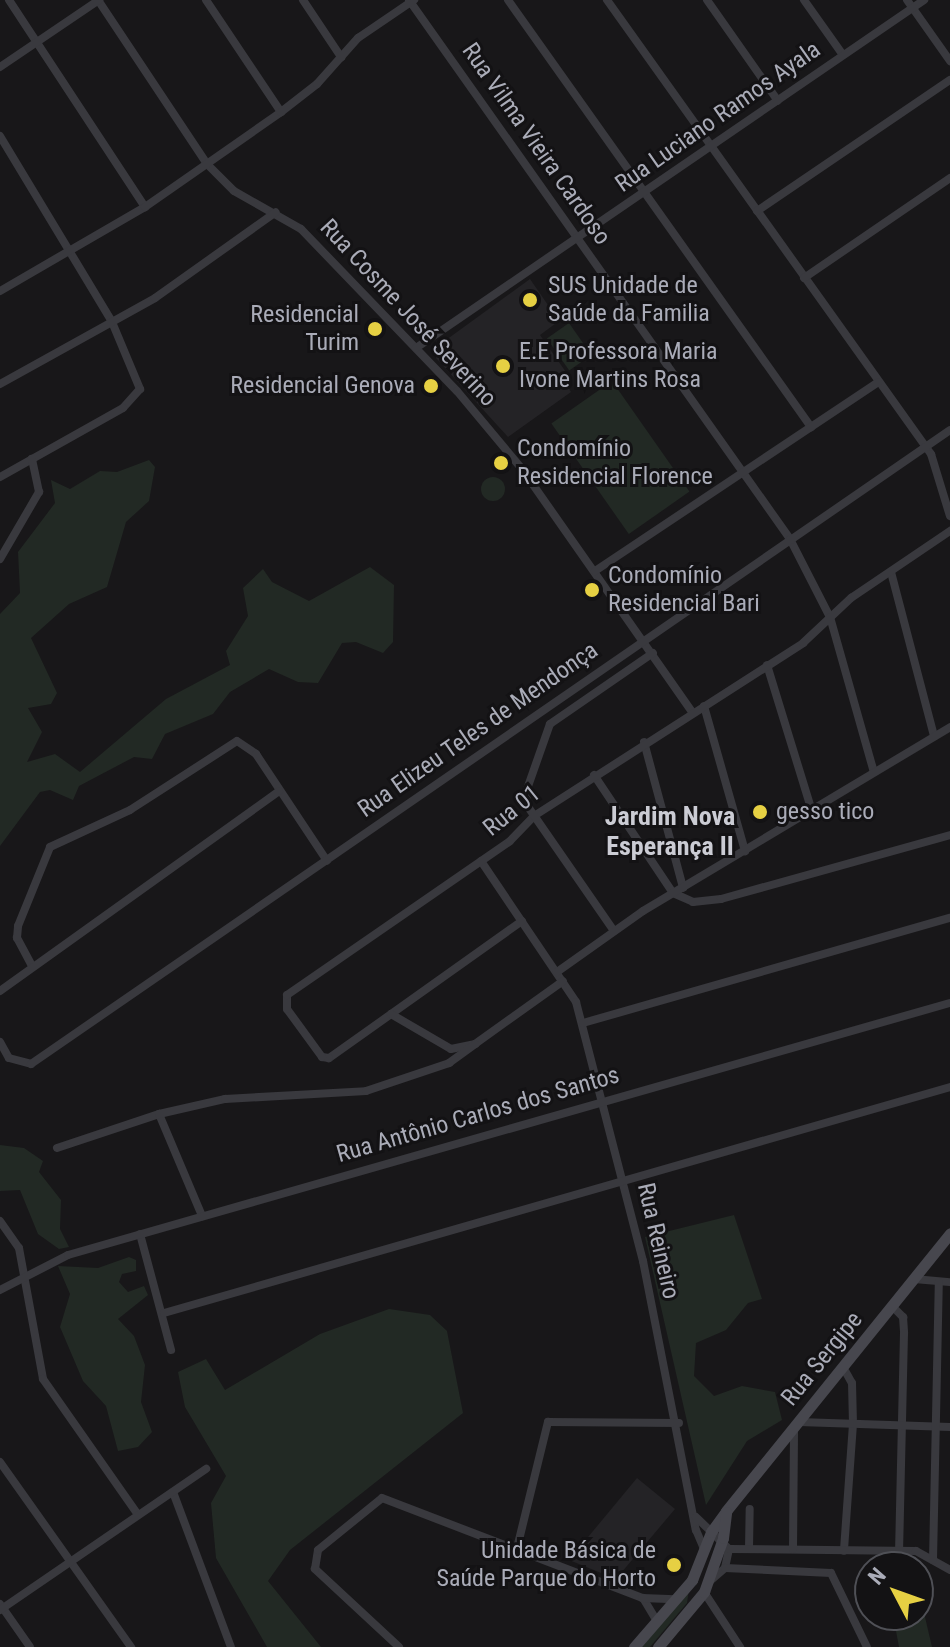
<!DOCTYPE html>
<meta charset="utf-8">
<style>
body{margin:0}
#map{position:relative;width:950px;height:1647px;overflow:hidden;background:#181719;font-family:"Roboto Condensed",sans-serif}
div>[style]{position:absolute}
.built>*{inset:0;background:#242326}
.green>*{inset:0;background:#222924;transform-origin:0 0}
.round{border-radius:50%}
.street>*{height:8px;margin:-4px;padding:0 4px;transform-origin:4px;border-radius:4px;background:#39393e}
.secondary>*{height:11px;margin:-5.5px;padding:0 5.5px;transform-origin:5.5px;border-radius:5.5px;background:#47474e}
.dots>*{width:22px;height:22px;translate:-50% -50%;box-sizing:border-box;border:4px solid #131214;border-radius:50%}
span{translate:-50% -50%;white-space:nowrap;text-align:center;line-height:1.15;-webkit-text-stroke:6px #131214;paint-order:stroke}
.street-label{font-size:24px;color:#aaacb8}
.poi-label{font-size:24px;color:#aaacb8}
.left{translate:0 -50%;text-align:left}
.right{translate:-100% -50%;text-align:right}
.neighbourhood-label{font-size:26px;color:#cbccd4;font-weight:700}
.north{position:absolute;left:854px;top:1551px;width:80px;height:80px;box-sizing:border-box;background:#131214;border:2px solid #4f5056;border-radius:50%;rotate:311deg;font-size:22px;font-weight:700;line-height:32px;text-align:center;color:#aaacb8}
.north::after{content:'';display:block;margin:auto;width:28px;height:36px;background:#e6d043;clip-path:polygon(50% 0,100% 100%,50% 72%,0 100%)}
</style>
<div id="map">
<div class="built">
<i style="clip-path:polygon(530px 279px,559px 321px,540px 335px,568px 375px,563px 379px,571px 392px,508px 437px,436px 358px,435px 348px)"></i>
<i style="clip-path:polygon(637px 1478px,675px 1509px,616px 1579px,569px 1560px)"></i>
</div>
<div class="green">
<i style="left:569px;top:323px;width:39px;height:27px;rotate:55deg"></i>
<i style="left:612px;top:381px;width:135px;height:74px;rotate:55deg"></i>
<i style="clip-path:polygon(149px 460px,155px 467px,149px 501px,126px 522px,107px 587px,69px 604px,31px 638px,57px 693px,51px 704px,28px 708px,42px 732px,27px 762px,55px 754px,80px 772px,166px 699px,230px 665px,226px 651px,248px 616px,243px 588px,263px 569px,272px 582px,309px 601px,370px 567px,394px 585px,393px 642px,383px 653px,356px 642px,342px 643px,318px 683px,298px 682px,269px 669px,230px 692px,213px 714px,165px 734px,152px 759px,134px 757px,79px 786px,73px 800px,50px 790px,40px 792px,0 846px,0 614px,20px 593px,18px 552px,55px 503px,51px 480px,70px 489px,100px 471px,117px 472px)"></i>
<i class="round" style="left:481px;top:477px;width:24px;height:24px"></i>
<i style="clip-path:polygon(0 1145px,24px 1148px,43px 1161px,39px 1172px,61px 1200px,60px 1229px,69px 1247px,59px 1249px,38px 1234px,20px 1190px,0 1191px)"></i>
<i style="clip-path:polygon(734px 1215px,762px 1299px,748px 1303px,726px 1330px,696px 1343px,694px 1376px,714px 1396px,742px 1386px,775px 1392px,782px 1420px,747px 1441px,706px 1505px,645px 1237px)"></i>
<i style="clip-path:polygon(129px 1257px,136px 1260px,136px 1271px,122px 1274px,119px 1282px,128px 1292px,144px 1286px,148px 1295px,118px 1319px,134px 1336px,145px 1365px,141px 1402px,152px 1432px,138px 1447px,118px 1451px,106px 1406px,83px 1381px,60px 1327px,70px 1294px,58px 1266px,98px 1268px)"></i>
<i style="clip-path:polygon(389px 1309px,430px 1315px,447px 1331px,463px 1413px,290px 1550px,268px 1581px,321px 1647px,267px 1647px,216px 1558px,211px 1503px,226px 1476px,185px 1407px,178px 1372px,206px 1359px,225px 1390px,320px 1334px)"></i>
<i style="clip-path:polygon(918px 1587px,932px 1647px,899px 1647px,893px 1615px,918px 1615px)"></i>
<i style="clip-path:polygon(689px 1589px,687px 1603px,650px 1647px,642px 1647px)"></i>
</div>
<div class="street">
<i style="left:9px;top:0;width:248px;rotate:56.7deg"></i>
<i style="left:98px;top:0;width:197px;rotate:56.4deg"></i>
<i style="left:207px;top:164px;width:38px;rotate:45deg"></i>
<i style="left:234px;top:191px;width:77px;rotate:29.6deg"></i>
<i style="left:301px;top:229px;width:225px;rotate:46.1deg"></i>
<i style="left:457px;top:391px;width:102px;rotate:50.2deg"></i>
<i style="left:522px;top:469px;width:298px;rotate:55deg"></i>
<i style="left:206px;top:0;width:135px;rotate:56.2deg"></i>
<i style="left:303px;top:0;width:69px;rotate:56.3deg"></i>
<i style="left:409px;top:0;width:660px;rotate:54.74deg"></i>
<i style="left:790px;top:539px;width:88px;rotate:62.9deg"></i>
<i style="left:830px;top:617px;width:161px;rotate:74.2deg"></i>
<i style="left:508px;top:0;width:524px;rotate:54.64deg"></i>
<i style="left:607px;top:0;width:558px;rotate:54.49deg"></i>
<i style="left:931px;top:454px;width:65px;rotate:73deg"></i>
<i style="left:707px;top:0;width:123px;rotate:54.9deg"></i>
<i style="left:804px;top:0;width:67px;rotate:54.7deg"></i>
<i style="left:907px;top:0;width:75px;rotate:54.8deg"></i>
<i style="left:0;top:67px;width:120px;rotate:-34.1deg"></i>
<i style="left:0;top:136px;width:217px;rotate:58.9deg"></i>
<i style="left:112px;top:322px;width:73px;rotate:67.3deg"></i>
<i style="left:140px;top:389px;width:25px;rotate:132deg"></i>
<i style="left:123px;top:408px;width:141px;rotate:150.7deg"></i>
<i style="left:757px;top:211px;width:233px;rotate:-34.2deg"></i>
<i style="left:804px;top:278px;width:177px;rotate:-34.4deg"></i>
<i style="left:0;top:291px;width:168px;rotate:-30.1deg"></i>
<i style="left:145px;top:207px;width:166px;rotate:-34.9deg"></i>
<i style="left:281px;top:112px;width:46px;rotate:-37.9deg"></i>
<i style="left:317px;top:84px;width:62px;rotate:-48.3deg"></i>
<i style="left:358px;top:38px;width:68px;rotate:-34.2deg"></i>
<i style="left:416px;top:348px;width:616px;rotate:-34.41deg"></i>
<i style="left:0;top:384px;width:177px;rotate:-29deg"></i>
<i style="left:155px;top:298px;width:148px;rotate:-35.4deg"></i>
<i style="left:0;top:559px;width:78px;rotate:-59.8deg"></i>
<i style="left:39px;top:492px;width:34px;rotate:-102deg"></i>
<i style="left:595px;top:571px;width:340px;rotate:-33.7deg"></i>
<i style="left:891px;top:572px;width:170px;rotate:75.3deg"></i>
<i style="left:767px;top:665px;width:153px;rotate:72.9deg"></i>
<i style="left:704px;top:706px;width:151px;rotate:74.2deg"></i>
<i style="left:644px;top:742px;width:151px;rotate:75deg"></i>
<i style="left:594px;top:775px;width:142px;rotate:56.2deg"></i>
<i style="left:673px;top:893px;width:22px;rotate:24deg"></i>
<i style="left:693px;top:902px;width:28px;rotate:-6deg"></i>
<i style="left:721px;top:899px;width:238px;rotate:-15.6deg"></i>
<i style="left:481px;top:861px;width:170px;rotate:56deg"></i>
<i style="left:576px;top:1002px;width:268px;rotate:75.5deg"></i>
<i style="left:643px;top:1261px;width:274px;rotate:78.9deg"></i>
<i style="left:696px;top:1530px;width:23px;rotate:67deg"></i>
<i style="left:522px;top:921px;width:237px;rotate:144.6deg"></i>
<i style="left:329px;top:1058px;width:7px;rotate:-172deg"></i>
<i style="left:322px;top:1057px;width:59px;rotate:-126.1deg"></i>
<i style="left:287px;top:1009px;width:14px;rotate:-90deg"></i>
<i style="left:287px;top:995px;width:271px;rotate:-34.6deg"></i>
<i style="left:510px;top:841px;width:35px;rotate:-46deg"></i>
<i style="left:534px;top:816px;width:320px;rotate:-32.7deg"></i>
<i style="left:803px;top:643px;width:66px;rotate:-43.2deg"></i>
<i style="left:851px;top:598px;width:120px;rotate:-34.1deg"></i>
<i style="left:614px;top:931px;width:151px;rotate:-124.7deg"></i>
<i style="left:528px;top:807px;width:15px;rotate:-98deg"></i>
<i style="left:526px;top:792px;width:72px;rotate:-70.6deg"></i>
<i style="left:550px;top:724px;width:125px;rotate:-34.6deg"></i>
<i style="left:31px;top:964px;width:30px;rotate:-118deg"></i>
<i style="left:17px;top:938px;width:12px;rotate:-85deg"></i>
<i style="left:18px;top:926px;width:85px;rotate:-67.9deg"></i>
<i style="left:50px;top:847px;width:88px;rotate:-24.8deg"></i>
<i style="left:130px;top:810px;width:127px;rotate:-32.8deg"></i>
<i style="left:237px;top:741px;width:23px;rotate:34deg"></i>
<i style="left:256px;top:754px;width:128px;rotate:56.4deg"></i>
<i style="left:557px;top:972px;width:105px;rotate:-35.3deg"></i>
<i style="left:643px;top:911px;width:358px;rotate:-30.9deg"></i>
<i style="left:0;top:991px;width:343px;rotate:-35.6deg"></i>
<i style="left:391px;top:1014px;width:69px;rotate:30.3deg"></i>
<i style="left:451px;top:1049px;width:25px;rotate:-12deg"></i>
<i style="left:475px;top:1044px;width:108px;rotate:-35.6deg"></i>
<i style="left:583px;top:1023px;width:382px;rotate:-16deg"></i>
<i style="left:0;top:1042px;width:18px;rotate:61deg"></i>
<i style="left:9px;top:1058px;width:23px;rotate:15deg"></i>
<i style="left:31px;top:1064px;width:1116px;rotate:-34.6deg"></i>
<i style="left:159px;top:1114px;width:111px;rotate:67.1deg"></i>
<i style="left:57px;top:1148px;width:108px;rotate:-18.4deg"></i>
<i style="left:159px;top:1114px;width:68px;rotate:-12.8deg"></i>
<i style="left:225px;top:1099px;width:141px;rotate:-3.2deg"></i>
<i style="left:366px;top:1091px;width:88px;rotate:-18.6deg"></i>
<i style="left:449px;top:1063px;width:32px;rotate:-36deg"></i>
<i style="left:0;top:1221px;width:33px;rotate:55deg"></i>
<i style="left:19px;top:1248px;width:133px;rotate:79.6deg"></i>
<i style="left:43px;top:1379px;width:162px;rotate:55deg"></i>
<i style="left:140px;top:1234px;width:120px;rotate:75deg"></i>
<i style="left:914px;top:1279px;width:36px;rotate:5deg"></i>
<i style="left:0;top:1290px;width:76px;rotate:-27.2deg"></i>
<i style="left:68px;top:1255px;width:917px;rotate:-15.95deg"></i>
<i style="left:892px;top:1306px;width:16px;rotate:45deg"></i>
<i style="left:903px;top:1317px;width:16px;rotate:86deg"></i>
<i style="left:904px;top:1333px;width:220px;rotate:91.3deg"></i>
<i style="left:164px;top:1313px;width:818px;rotate:-16.04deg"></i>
<i style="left:843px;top:1367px;width:18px;rotate:61deg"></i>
<i style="left:852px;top:1383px;width:41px;rotate:88.6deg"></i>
<i style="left:853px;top:1424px;width:127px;rotate:94.1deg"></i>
<i style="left:799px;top:1422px;width:151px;rotate:1.9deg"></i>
<i style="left:0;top:1462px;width:227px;rotate:54.7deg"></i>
<i style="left:173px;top:1492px;width:165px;rotate:69.5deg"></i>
<i style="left:696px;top:1517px;width:46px;rotate:44.1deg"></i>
<i style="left:729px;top:1549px;width:19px;rotate:102deg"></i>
<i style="left:725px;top:1568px;width:21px;rotate:139deg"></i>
<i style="left:517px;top:1548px;width:130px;rotate:-76.2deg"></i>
<i style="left:548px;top:1422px;width:131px;rotate:0.4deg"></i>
<i style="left:749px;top:1548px;width:39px;rotate:-89deg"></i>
<i style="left:729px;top:1549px;width:187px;rotate:0.6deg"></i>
<i style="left:916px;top:1551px;width:39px;rotate:29deg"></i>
<i style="left:793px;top:1549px;width:121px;rotate:-89.5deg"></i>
<i style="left:933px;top:1560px;width:278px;rotate:-88.8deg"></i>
<i style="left:725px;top:1568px;width:106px;rotate:2.7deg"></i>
<i style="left:831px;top:1573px;width:82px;rotate:64.1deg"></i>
<i style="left:704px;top:1592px;width:66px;rotate:56.8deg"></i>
<i style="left:643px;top:1598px;width:27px;rotate:59deg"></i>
<i style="left:0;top:1604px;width:52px;rotate:55.1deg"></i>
<i style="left:0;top:1610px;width:250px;rotate:-34.4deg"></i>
<i style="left:399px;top:1647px;width:115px;rotate:-137.1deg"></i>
<i style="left:315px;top:1569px;width:19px;rotate:-81deg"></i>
<i style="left:318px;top:1550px;width:82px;rotate:-39.1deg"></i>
<i style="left:382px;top:1498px;width:279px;rotate:21deg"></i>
<i style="left:642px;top:1598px;width:33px;rotate:2deg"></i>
</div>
<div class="secondary">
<i style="left:634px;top:1647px;width:89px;rotate:-49.1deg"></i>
<i style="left:692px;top:1580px;width:52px;rotate:-68.4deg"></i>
<i style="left:711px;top:1532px;width:26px;rotate:-54deg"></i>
<i style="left:726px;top:1511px;width:357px;rotate:-51.1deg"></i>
<i style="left:658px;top:1647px;width:72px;rotate:-50.1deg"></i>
<i style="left:704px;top:1592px;width:57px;rotate:-70.6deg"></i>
<i style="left:723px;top:1538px;width:26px;rotate:-83deg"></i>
</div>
<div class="dots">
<i style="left:530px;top:300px;background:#e6d043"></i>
<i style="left:375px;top:329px;background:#e6d043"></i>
<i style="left:503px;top:366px;background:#e6d043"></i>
<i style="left:431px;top:386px;background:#e6d043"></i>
<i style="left:501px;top:463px;background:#e6d043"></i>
<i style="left:592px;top:590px;background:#e6d043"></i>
<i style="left:760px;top:812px;background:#e6d043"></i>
<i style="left:674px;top:1565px;background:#e6d043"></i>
</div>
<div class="street-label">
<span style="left:718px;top:117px;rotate:-35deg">Rua Luciano Ramos Ayala</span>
<span style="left:536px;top:144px;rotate:55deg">Rua Vilma Vieira Cardoso</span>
<span style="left:408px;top:313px;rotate:47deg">Rua Cosme José Severino</span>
<span style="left:478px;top:730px;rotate:-35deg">Rua Elizeu Teles de Mendonça</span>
<span style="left:512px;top:811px;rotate:-39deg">Rua 01</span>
<span style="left:478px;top:1115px;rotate:-16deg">Rua Antônio Carlos dos Santos</span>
<span style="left:658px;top:1241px;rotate:77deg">Rua Reineiro</span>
<span style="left:822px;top:1359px;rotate:-51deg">Rua Sergipe</span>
</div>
<div class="poi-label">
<span class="left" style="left:548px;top:300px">SUS Unidade de<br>Saúde da Familia</span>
<span class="right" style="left:359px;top:329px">Residencial<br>Turim</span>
<span class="left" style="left:519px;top:366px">E.E Professora Maria<br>Ivone Martins Rosa</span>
<span class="right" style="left:415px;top:386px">Residencial Genova</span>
<span class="left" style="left:517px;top:463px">Condomínio<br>Residencial Florence</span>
<span class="left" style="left:608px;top:590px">Condomínio<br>Residencial Bari</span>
<span class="left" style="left:776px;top:812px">gesso tico</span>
<span class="right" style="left:656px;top:1565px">Unidade Básica de<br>Saúde Parque do Horto</span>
</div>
<div class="neighbourhood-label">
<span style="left:670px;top:832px">Jardim Nova<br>Esperança II</span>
</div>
<div class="north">N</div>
</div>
